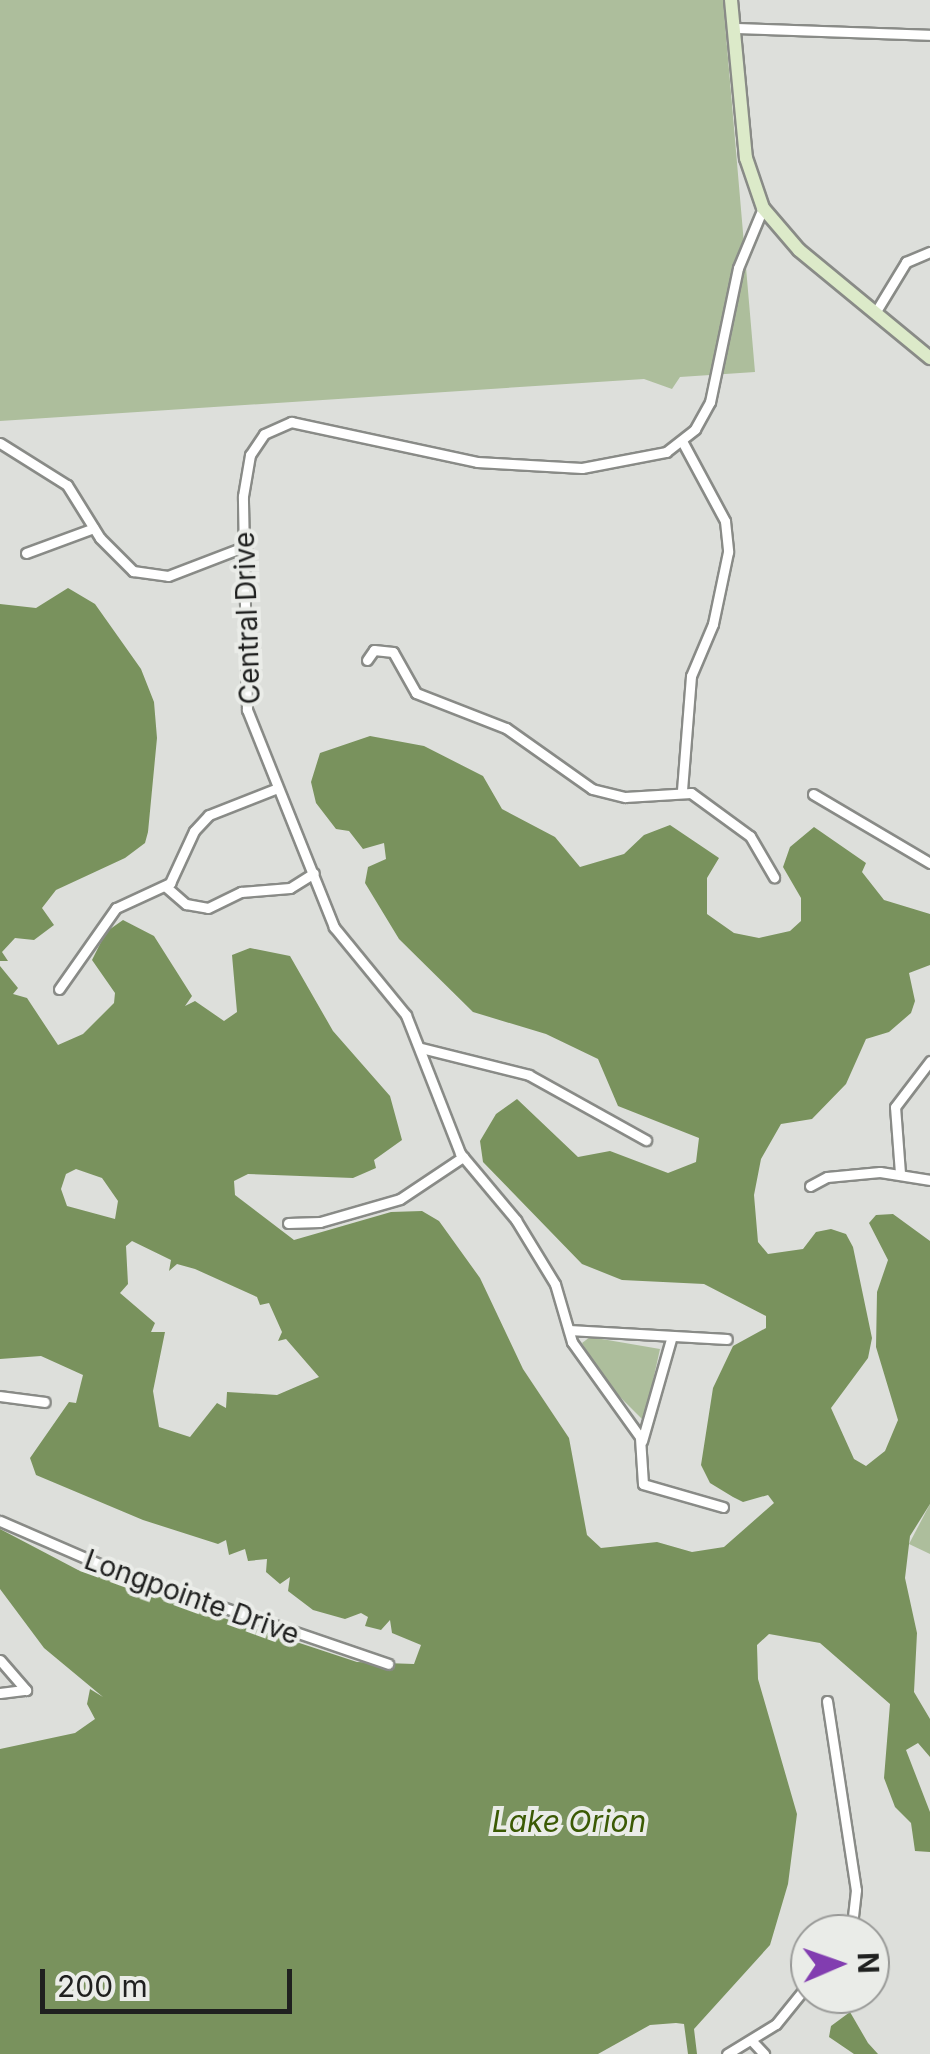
<!DOCTYPE html>
<style>
body{margin:0}
#map{position:relative;width:930px;height:2054px;overflow:hidden;background:#dddfdb;font-family:Inter,sans-serif}
div>[style]{position:absolute}
.green>*{inset:0;background:#adbe9c}
.water>*{inset:0;background:#79925d}
.roads{filter:drop-shadow(2px 0 #898b87) drop-shadow(-2px 0 #898b87) drop-shadow(0 2px #898b87) drop-shadow(0 -2px #898b87)}
.street>*{height:9px;margin:-4.5px;padding:0 4.5px;transform-origin:4.5px;border-radius:4.5px;background:#fff}
.secondary>*{height:12px;margin:-6px;padding:0 6px;transform-origin:6px;border-radius:6px;background:#dceac9}
span{translate:-50% -50%;white-space:nowrap;text-align:center;line-height:1.15;-webkit-text-stroke:8px #eaece8;paint-order:stroke}
.street-label{font-size:28px;color:#1f201f}
.water-label{font-size:30px;color:#3b5a04;font-style:italic}
.north{position:absolute;left:790px;top:1914px;width:100px;height:100px;box-sizing:border-box;background:#eaece8;border:2px solid #999a98;border-radius:50%;rotate:88deg;font-size:28px;font-weight:700;line-height:40px;text-align:center;color:#1f201f}
.north::after{content:'';display:block;margin:auto;width:35px;height:45px;background:#823db0;clip-path:polygon(50% 0,100% 100%,50% 72%,0 100%)}
.scale{position:absolute;left:40px;top:1969px;width:252px;height:45px;box-sizing:border-box;border:5px solid #1f201f;border-top:0;padding-left:12px;font-size:30px;line-height:35px;white-space:nowrap;color:#1f201f;-webkit-text-stroke:8px #eaece8;paint-order:stroke}
</style>
<div id="map">
<div class="green">
<i style="clip-path:polygon(0 0,723px 0,755px 372px,680px 377px,672px 389px,644px 379px,0 421px)"></i>
<i style="clip-path:polygon(590px 1337px,660px 1349px,644px 1421px,605px 1382px,582px 1343px)"></i>
<i style="clip-path:polygon(930px 1504px,930px 1554px,909px 1544px)"></i>
</div>
<div class="water">
<i style="clip-path:polygon(68px 588px,95px 604px,141px 669px,154px 702px,157px 738px,148px 832px,145px 843px,125px 858px,56px 890px,42px 908px,54px 925px,34px 940px,15px 938px,2px 952px,8px 961px,0 961px,0 604px,36px 608px)"></i>
<i style="clip-path:polygon(evenodd,370px 736px,424px 746px,483px 776px,502px 809px,555px 837px,580px 867px,624px 854px,644px 835px,670px 825px,719px 858px,707px 878px,707px 914px,734px 933px,759px 938px,790px 931px,801px 921px,801px 898px,783px 867px,790px 847px,814px 827px,866px 863px,862px 872px,884px 900px,930px 914px,930px 965px,909px 973px,915px 1001px,911px 1013px,889px 1032px,866px 1039px,846px 1084px,812px 1119px,781px 1124px,761px 1159px,754px 1195px,758px 1242px,768px 1254px,803px 1249px,816px 1232px,831px 1229px,846px 1234px,853px 1247px,872px 1338px,868px 1358px,831px 1408px,854px 1459px,866px 1466px,885px 1451px,898px 1420px,876px 1347px,877px 1292px,888px 1260px,869px 1223px,876px 1215px,893px 1214px,930px 1241px,930px 1504px,910px 1536px,905px 1578px,917px 1633px,914px 1692px,930px 1719px,930px 1757px,918px 1743px,906px 1750px,930px 1812px,930px 1852px,915px 1851px,911px 1823px,895px 1807px,884px 1778px,890px 1704px,820px 1643px,769px 1634px,757px 1645px,758px 1679px,797px 1814px,788px 1884px,770px 1945px,694px 2029px,697px 2054px,688px 2054px,684px 2024px,676px 2023px,650px 2025px,598px 2054px,0 2054px,0 1749px,75px 1733px,95px 1719px,87px 1704px,90px 1689px,103px 1697px,44px 1648px,0 1589px,0 1529px,78px 1570px,357px 1662px,414px 1664px,421px 1645px,392px 1633px,390px 1620px,381px 1630px,365px 1626px,368px 1617px,361px 1613px,345px 1619px,313px 1610px,288px 1591px,290px 1577px,280px 1584px,266px 1572px,267px 1559px,248px 1561px,245px 1549px,229px 1555px,226px 1540px,218px 1544px,143px 1520px,36px 1475px,30px 1458px,69px 1402px,76px 1403px,83px 1375px,41px 1356px,0 1359px,0 966px,18px 988px,13px 994px,27px 998px,58px 1045px,83px 1034px,114px 1003px,115px 993px,92px 960px,106px 932px,123px 920px,154px 936px,192px 996px,185px 1006px,195px 1001px,224px 1021px,237px 1012px,232px 955px,250px 948px,290px 956px,333px 1031px,390px 1096px,402px 1140px,374px 1160px,376px 1168px,353px 1178px,248px 1174px,234px 1181px,235px 1195px,294px 1240px,391px 1212px,422px 1211px,439px 1221px,480px 1278px,523px 1369px,569px 1438px,587px 1535px,601px 1548px,657px 1542px,692px 1552px,724px 1547px,774px 1503px,768px 1495px,743px 1502px,733px 1497px,710px 1483px,701px 1465px,713px 1388px,733px 1346px,766px 1328px,766px 1316px,704px 1284px,622px 1280px,582px 1264px,483px 1162px,480px 1141px,496px 1114px,517px 1099px,578px 1157px,610px 1151px,668px 1173px,696px 1162px,699px 1138px,618px 1106px,598px 1059px,546px 1034px,473px 1012px,399px 939px,365px 883px,368px 867px,386px 859px,384px 843px,363px 849px,349px 831px,336px 829px,316px 803px,311px 782px,320px 753px,370px 736px,76px 1169px,102px 1178px,118px 1201px,115px 1219px,67px 1206px,61px 1189px,66px 1174px,76px 1169px,370px 736px,132px 1241px,171px 1260px,169px 1271px,177px 1264px,195px 1269px,257px 1297px,260px 1305px,269px 1303px,282px 1332px,278px 1341px,286px 1339px,319px 1377px,277px 1395px,227px 1392px,226px 1408px,217px 1403px,190px 1437px,159px 1427px,153px 1391px,165px 1332px,151px 1332px,155px 1323px,120px 1293px,128px 1284px,126px 1246px,132px 1241px)"></i>
<i style="clip-path:polygon(850px 2012px,868px 2043px,878px 2054px,854px 2054px,829px 2037px,831px 2026px)"></i>
</div>
<div class="roads">
<div class="street">
<i style="left:734px;top:28px;width:196px;rotate:2deg"></i>
<i style="left:875px;top:313px;width:60px;rotate:-58.7deg"></i>
<i style="left:906px;top:262px;width:26px;rotate:-23deg"></i>
<i style="left:682px;top:441px;width:91px;rotate:61.7deg"></i>
<i style="left:725px;top:521px;width:31px;rotate:84deg"></i>
<i style="left:728px;top:552px;width:74px;rotate:101.8deg"></i>
<i style="left:713px;top:624px;width:56px;rotate:112.9deg"></i>
<i style="left:691px;top:676px;width:114px;rotate:94.5deg"></i>
<i style="left:0;top:443px;width:79px;rotate:32.1deg"></i>
<i style="left:67px;top:485px;width:62px;rotate:58.1deg"></i>
<i style="left:100px;top:538px;width:47px;rotate:45deg"></i>
<i style="left:133px;top:571px;width:35px;rotate:8deg"></i>
<i style="left:168px;top:576px;width:84px;rotate:-21deg"></i>
<i style="left:26px;top:553px;width:72px;rotate:-20.2deg"></i>
<i style="left:367px;top:660px;width:12px;rotate:-55deg"></i>
<i style="left:374px;top:650px;width:19px;rotate:6deg"></i>
<i style="left:393px;top:652px;width:47px;rotate:60.7deg"></i>
<i style="left:416px;top:693px;width:97px;rotate:21.3deg"></i>
<i style="left:506px;top:728px;width:105px;rotate:35.3deg"></i>
<i style="left:592px;top:789px;width:34px;rotate:14deg"></i>
<i style="left:625px;top:797px;width:66px;rotate:-3.5deg"></i>
<i style="left:691px;top:793px;width:73px;rotate:36.1deg"></i>
<i style="left:750px;top:836px;width:48px;rotate:59.7deg"></i>
<i style="left:813px;top:794px;width:136px;rotate:30.5deg"></i>
<i style="left:165px;top:886px;width:28px;rotate:41deg"></i>
<i style="left:186px;top:904px;width:22px;rotate:10deg"></i>
<i style="left:208px;top:908px;width:37px;rotate:-26deg"></i>
<i style="left:241px;top:892px;width:49px;rotate:-4.7deg"></i>
<i style="left:290px;top:888px;width:28px;rotate:-32deg"></i>
<i style="left:59px;top:989px;width:99px;rotate:-54.9deg"></i>
<i style="left:116px;top:908px;width:60px;rotate:-24.8deg"></i>
<i style="left:170px;top:883px;width:57px;rotate:-65.2deg"></i>
<i style="left:194px;top:831px;width:22px;rotate:-47deg"></i>
<i style="left:209px;top:815px;width:71px;rotate:-21.5deg"></i>
<i style="left:421px;top:1048px;width:111px;rotate:14deg"></i>
<i style="left:529px;top:1075px;width:134px;rotate:29.1deg"></i>
<i style="left:900px;top:1173px;width:66px;rotate:-94.3deg"></i>
<i style="left:895px;top:1107px;width:58px;rotate:-52.7deg"></i>
<i style="left:810px;top:1186px;width:19px;rotate:-28deg"></i>
<i style="left:827px;top:1177px;width:53px;rotate:-5.4deg"></i>
<i style="left:880px;top:1172px;width:51px;rotate:9.1deg"></i>
<i style="left:288px;top:1223px;width:32px;rotate:-2deg"></i>
<i style="left:320px;top:1222px;width:83px;rotate:-16deg"></i>
<i style="left:400px;top:1199px;width:76px;rotate:-33.7deg"></i>
<i style="left:569px;top:1330px;width:158px;rotate:3.3deg"></i>
<i style="left:0;top:1396px;width:45px;rotate:7.6deg"></i>
<i style="left:642px;top:1441px;width:106px;rotate:-74.1deg"></i>
<i style="left:723px;top:1507px;width:83px;rotate:-164deg"></i>
<i style="left:643px;top:1484px;width:47px;rotate:-93.7deg"></i>
<i style="left:640px;top:1437px;width:117px;rotate:-125.6deg"></i>
<i style="left:572px;top:1342px;width:60px;rotate:-106.3deg"></i>
<i style="left:555px;top:1284px;width:75px;rotate:-121.4deg"></i>
<i style="left:516px;top:1220px;width:87px;rotate:-129.9deg"></i>
<i style="left:460px;top:1153px;width:148px;rotate:-111.4deg"></i>
<i style="left:406px;top:1015px;width:114px;rotate:-129.3deg"></i>
<i style="left:334px;top:927px;width:234px;rotate:-111.8deg"></i>
<i style="left:247px;top:710px;width:214px;rotate:-91.1deg"></i>
<i style="left:243px;top:496px;width:42px;rotate:-80.3deg"></i>
<i style="left:250px;top:455px;width:25px;rotate:-56deg"></i>
<i style="left:264px;top:434px;width:30px;rotate:-24deg"></i>
<i style="left:291px;top:422px;width:190px;rotate:12.1deg"></i>
<i style="left:477px;top:462px;width:105px;rotate:3.3deg"></i>
<i style="left:582px;top:468px;width:86px;rotate:-10.8deg"></i>
<i style="left:666px;top:452px;width:37px;rotate:-38deg"></i>
<i style="left:695px;top:429px;width:31px;rotate:-61deg"></i>
<i style="left:710px;top:402px;width:137px;rotate:-78.2deg"></i>
<i style="left:738px;top:268px;width:65px;rotate:-67.4deg"></i>
<i style="left:0;top:1521px;width:121px;rotate:23.4deg"></i>
<i style="left:111px;top:1569px;width:293px;rotate:18.9deg"></i>
<i style="left:0;top:1660px;width:40px;rotate:49deg"></i>
<i style="left:0;top:1693px;width:26px;rotate:-7deg"></i>
<i style="left:827px;top:1701px;width:191px;rotate:81.3deg"></i>
<i style="left:856px;top:1890px;width:44px;rotate:96.5deg"></i>
<i style="left:752px;top:2041px;width:18px;rotate:47deg"></i>
<i style="left:727px;top:2054px;width:57px;rotate:-31.5deg"></i>
<i style="left:776px;top:2024px;width:54px;rotate:-51deg"></i>
</div>
<div class="secondary">
<i style="left:731px;top:0;width:159px;rotate:84.6deg"></i>
<i style="left:746px;top:158px;width:53px;rotate:71.2deg"></i>
<i style="left:763px;top:208px;width:55px;rotate:49.4deg"></i>
<i style="left:799px;top:250px;width:170px;rotate:39.5deg"></i>
</div>
</div>
<div class="street-label">
<span style="left:247px;top:618px;rotate:-92deg">Central Drive</span>
<span style="left:192px;top:1597px;rotate:20deg">Longpointe Drive</span>
</div>
<div class="water-label">
<span style="left:569px;top:1821px">Lake Orion</span>
</div>
<div class="north">N</div>
<div class="scale">200 m</div>
</div>
